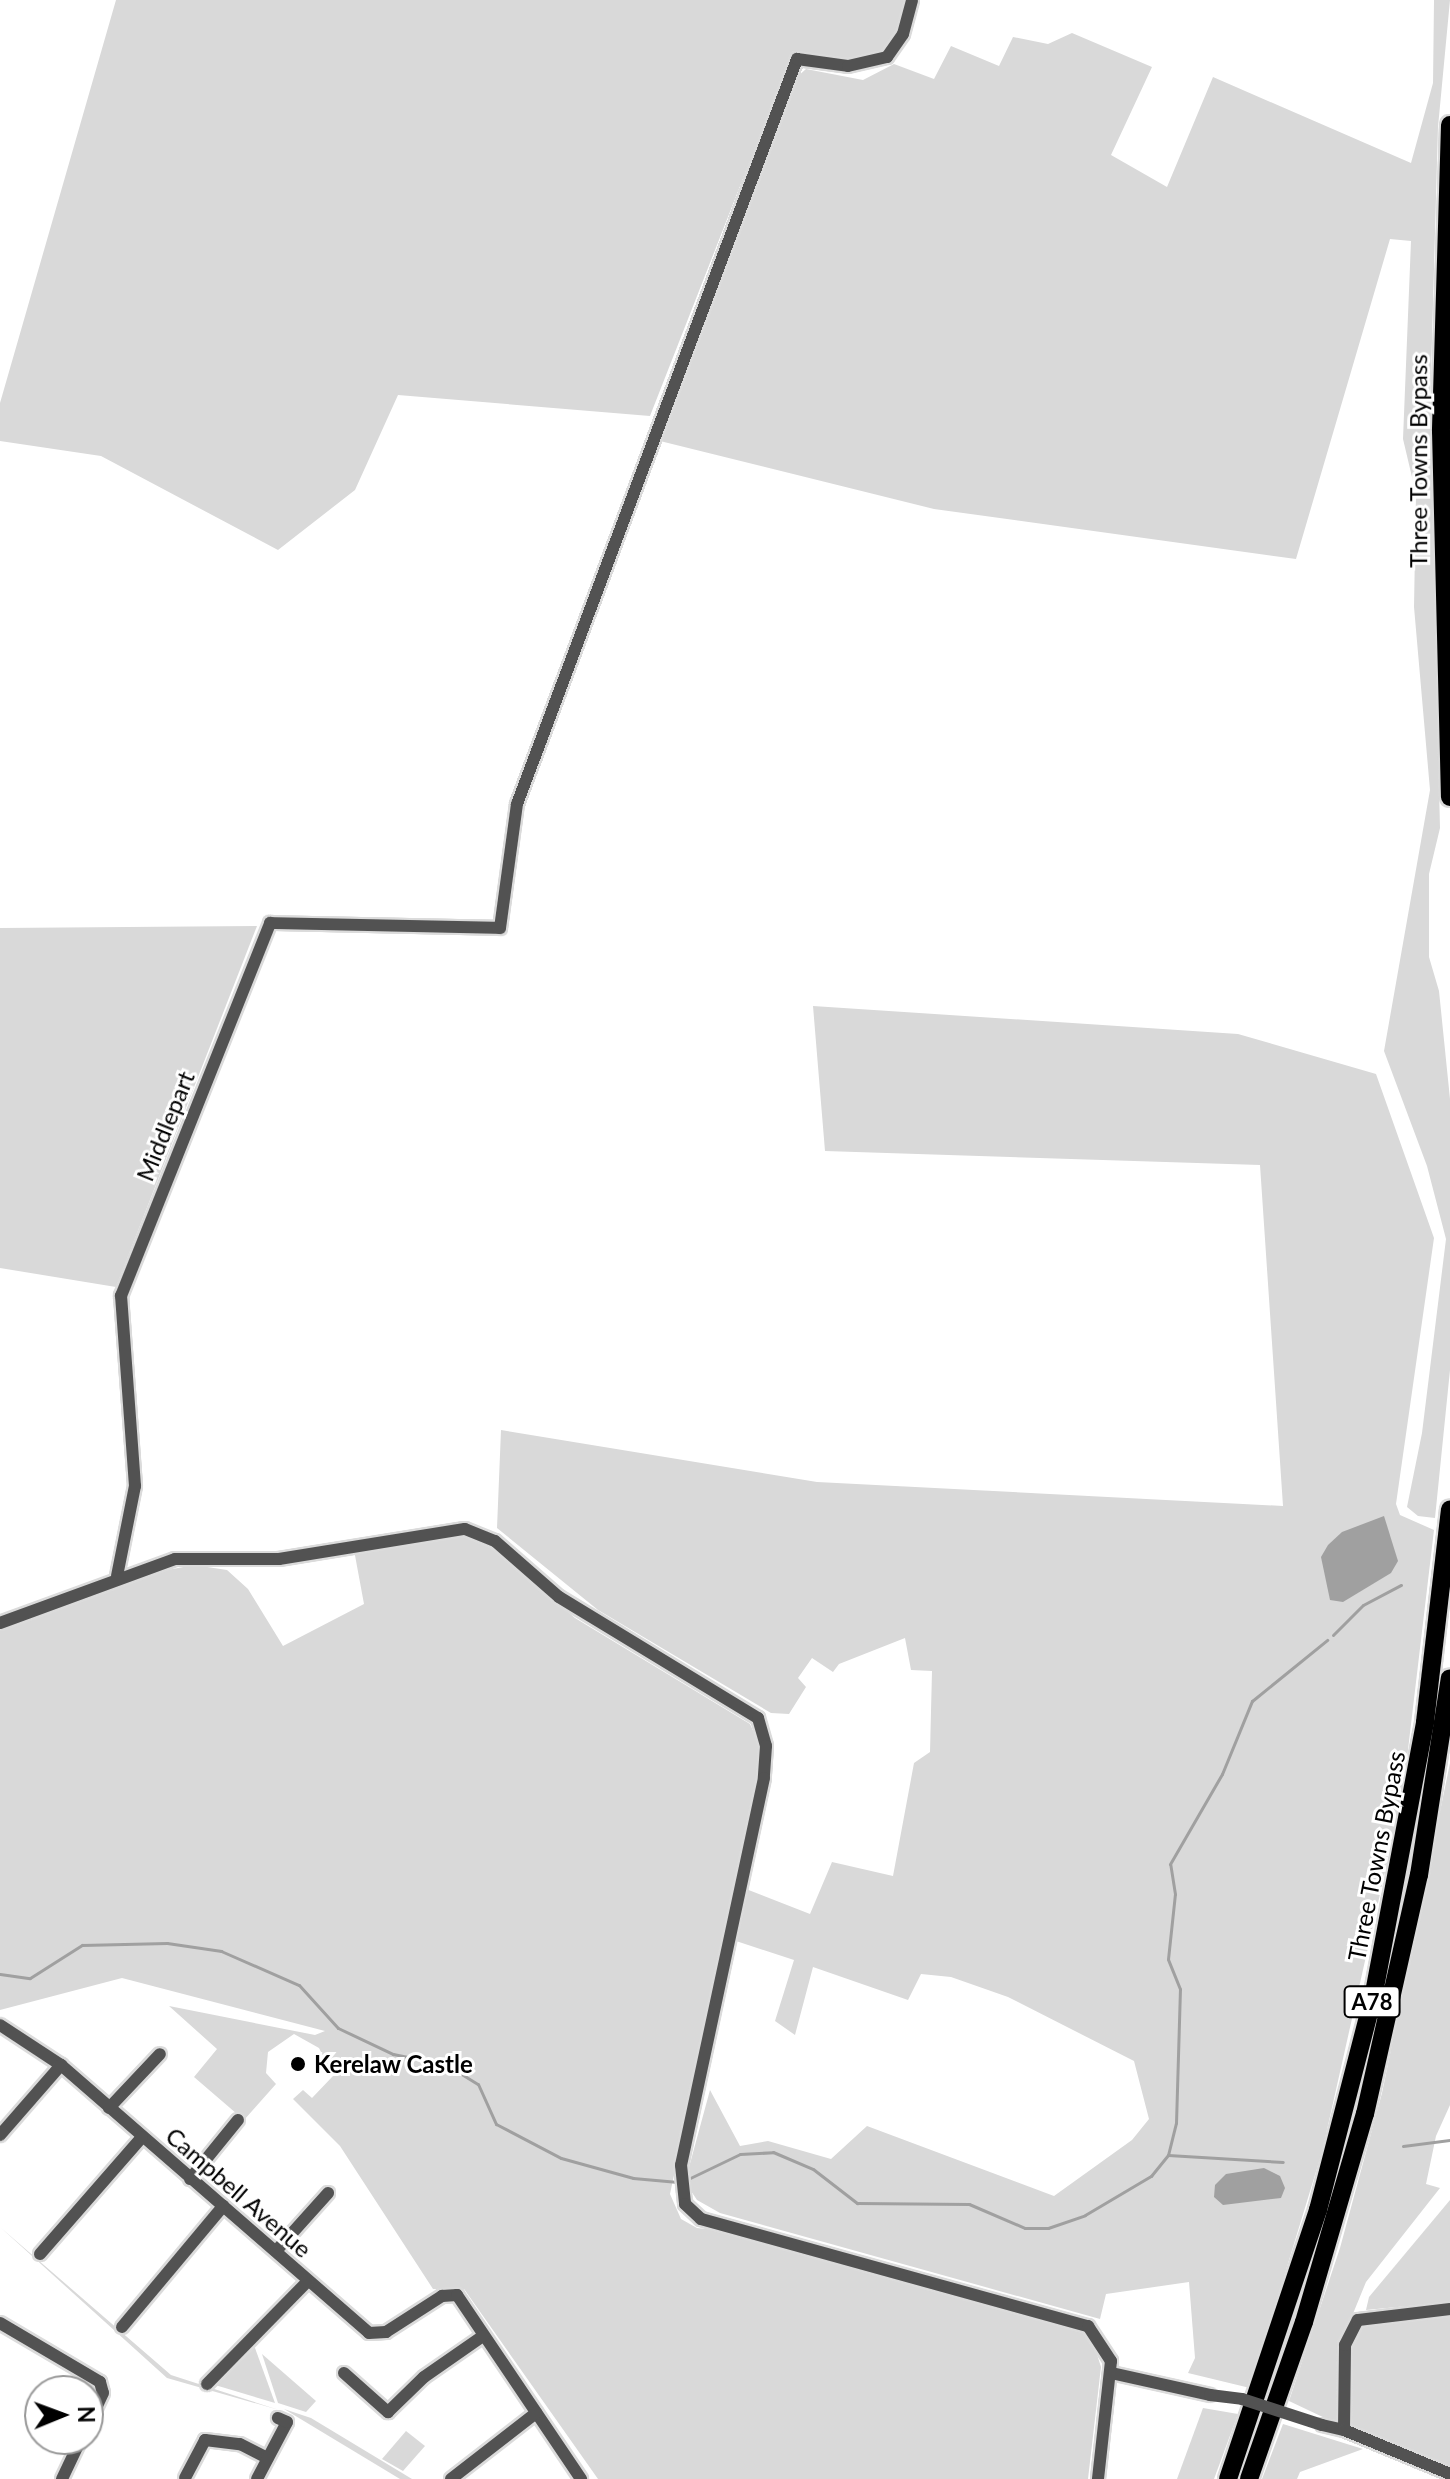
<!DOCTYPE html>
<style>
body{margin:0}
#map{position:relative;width:1450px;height:2479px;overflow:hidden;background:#fff;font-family:Lato,sans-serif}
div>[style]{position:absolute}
.green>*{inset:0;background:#d9d9d9}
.water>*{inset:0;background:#a0a0a0}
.stream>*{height:3px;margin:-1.5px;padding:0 1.5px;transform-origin:1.5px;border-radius:1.5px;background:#a0a0a0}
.roads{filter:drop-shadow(2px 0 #dbdbdb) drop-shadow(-2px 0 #dbdbdb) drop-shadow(0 2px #dbdbdb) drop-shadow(0 -2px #dbdbdb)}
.minor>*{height:12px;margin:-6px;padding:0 6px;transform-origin:6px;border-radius:6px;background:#525252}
.highway>*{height:18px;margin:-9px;padding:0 9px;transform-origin:9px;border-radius:9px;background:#000}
.minor-bridge>*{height:12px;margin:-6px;padding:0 6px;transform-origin:6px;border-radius:6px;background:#525252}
.dots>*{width:22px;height:22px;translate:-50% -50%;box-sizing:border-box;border:4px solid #fff;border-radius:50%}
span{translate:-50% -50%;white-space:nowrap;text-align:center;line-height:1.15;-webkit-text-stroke:6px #fff;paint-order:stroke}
.shield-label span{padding:2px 6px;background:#fff;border:2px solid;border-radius:6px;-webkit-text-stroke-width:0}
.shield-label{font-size:22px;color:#000;font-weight:700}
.street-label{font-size:24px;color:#000}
.poi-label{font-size:24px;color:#000;font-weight:700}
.left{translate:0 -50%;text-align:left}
.north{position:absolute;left:24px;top:2375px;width:80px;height:80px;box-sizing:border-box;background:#fff;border:2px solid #999;border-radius:50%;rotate:89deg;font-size:22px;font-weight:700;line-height:32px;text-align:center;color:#000}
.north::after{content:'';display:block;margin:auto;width:28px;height:36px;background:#000;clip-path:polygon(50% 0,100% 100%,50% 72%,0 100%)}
</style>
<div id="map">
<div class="green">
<i style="clip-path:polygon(116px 0,908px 0,898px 33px,881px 53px,848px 61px,793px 51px,650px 416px,398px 395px,355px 490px,278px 550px,101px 456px,0 441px,0 403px)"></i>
<i style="clip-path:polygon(1434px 0,1450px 0,1438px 127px,1430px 410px,1440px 828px,1429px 874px,1429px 957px,1439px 991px,1450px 1099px,1450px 1370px,1435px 1518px,1418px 1516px,1407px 1507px,1422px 1433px,1446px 1239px,1427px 1166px,1384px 1051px,1430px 790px,1414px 607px,1416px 494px,1403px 439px,1411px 241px,1390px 239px,1296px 559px,934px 509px,660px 441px,797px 77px,806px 69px,863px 80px,894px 64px,934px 79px,951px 46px,999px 66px,1013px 37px,1048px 44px,1072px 33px,1152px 67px,1111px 155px,1167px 187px,1213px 77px,1411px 163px,1433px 83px)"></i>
<i style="clip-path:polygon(257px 926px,116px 1287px,0 1268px,0 928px)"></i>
<i style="clip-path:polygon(813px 1006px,1238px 1034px,1376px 1074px,1434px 1238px,1396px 1504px,1400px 1515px,1434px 1530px,1403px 1792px,1322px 2152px,1250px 2388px,1188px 2373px,1195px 2358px,1189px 2282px,1106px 2294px,1100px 2319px,720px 2213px,697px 2200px,685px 2182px,710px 2090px,740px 2146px,768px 2141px,831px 2159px,867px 2126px,1054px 2196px,1132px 2140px,1149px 2119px,1134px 2061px,1008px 1997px,951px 1977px,921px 1974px,908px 2000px,813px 1967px,795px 2035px,775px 2021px,794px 1960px,736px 1941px,746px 1889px,810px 1914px,832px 1862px,893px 1876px,914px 1763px,930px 1752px,932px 1671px,911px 1670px,905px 1638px,839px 1664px,833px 1672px,812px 1658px,798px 1678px,806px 1687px,789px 1714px,771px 1713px,598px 1610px,497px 1528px,501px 1430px,817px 1482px,1283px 1506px,1260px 1165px,825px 1151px)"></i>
<i style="clip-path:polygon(448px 1533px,484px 1540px,575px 1618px,750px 1724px,760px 1746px,758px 1779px,670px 2194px,681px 2219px,697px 2228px,726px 2231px,1083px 2331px,1093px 2342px,1101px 2367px,1088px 2479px,598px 2479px,464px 2289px,433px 2289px,340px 2146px,293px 2099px,303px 2090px,312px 2098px,333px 2076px,319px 2048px,294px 2034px,268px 2052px,266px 2073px,276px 2084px,244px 2120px,194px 2077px,217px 2049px,169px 2006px,315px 2035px,325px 2031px,122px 1978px,0 2010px,0 1631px,157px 1572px,194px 1565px,227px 1570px,248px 1589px,283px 1646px,364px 1604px,354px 1550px)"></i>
<i style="clip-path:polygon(1450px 1763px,1450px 2105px,1436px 2136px,1426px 2184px,1440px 2188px,1366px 2282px,1343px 2338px,1338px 2421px,1327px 2419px,1289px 2401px,1340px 2248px,1382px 2093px)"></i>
<i style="clip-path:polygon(1450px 2200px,1450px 2302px,1366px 2310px,1369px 2297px)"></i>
<i style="clip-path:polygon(0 2227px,171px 2375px,279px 2410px,167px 2378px)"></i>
<i style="clip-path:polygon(1450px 2314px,1450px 2469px,1350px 2427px,1352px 2339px,1359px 2327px,1367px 2322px)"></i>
<i style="clip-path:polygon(254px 2346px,255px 2348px,275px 2403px,215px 2385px)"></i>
<i style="clip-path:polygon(262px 2354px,316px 2401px,306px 2412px,278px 2403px)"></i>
<i style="clip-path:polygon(1203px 2408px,1238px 2414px,1214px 2479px,1177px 2479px)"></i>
<i style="clip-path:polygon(284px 2409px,311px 2418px,412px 2479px,400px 2479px)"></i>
<i style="clip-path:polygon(1283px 2424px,1363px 2449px,1300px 2472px,1297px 2479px,1262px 2479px)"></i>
<i style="clip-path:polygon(406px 2431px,425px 2446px,403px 2471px,382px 2459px)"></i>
</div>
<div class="water">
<i style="clip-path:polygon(1384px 1516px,1398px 1561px,1391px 1573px,1343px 1602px,1330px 1600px,1321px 1557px,1328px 1545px,1342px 1532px)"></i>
<i style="clip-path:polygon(1264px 2168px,1280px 2176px,1285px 2188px,1281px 2198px,1223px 2205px,1214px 2197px,1215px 2185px,1226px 2174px)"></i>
</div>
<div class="stream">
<i style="left:1333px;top:1635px;width:42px;rotate:-45deg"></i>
<i style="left:1363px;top:1605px;width:43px;rotate:-27.8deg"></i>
<i style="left:0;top:1974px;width:30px;rotate:8deg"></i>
<i style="left:30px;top:1978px;width:62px;rotate:-32.4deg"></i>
<i style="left:82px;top:1945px;width:85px;rotate:-1.3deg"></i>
<i style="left:167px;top:1943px;width:55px;rotate:8.4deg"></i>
<i style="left:221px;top:1951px;width:85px;rotate:23.6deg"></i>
<i style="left:299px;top:1985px;width:58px;rotate:47.8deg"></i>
<i style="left:338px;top:2028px;width:61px;rotate:25.3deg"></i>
<i style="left:393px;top:2054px;width:55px;rotate:11.5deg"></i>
<i style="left:447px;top:2065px;width:36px;rotate:32deg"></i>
<i style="left:478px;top:2084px;width:44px;rotate:65.8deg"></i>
<i style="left:496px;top:2124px;width:73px;rotate:27.6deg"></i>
<i style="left:561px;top:2158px;width:75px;rotate:15.5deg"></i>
<i style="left:633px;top:2178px;width:45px;rotate:5.1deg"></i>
<i style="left:1403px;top:2146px;width:47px;rotate:-7.3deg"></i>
<i style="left:1168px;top:2155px;width:115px;rotate:3.5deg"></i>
<i style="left:686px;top:2180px;width:60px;rotate:-25.7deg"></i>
<i style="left:740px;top:2154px;width:33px;rotate:-3deg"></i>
<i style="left:773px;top:2152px;width:43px;rotate:23deg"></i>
<i style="left:813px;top:2169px;width:56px;rotate:37.7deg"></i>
<i style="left:857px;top:2203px;width:112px;rotate:0.5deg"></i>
<i style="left:969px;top:2204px;width:61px;rotate:23.2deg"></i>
<i style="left:1025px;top:2228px;width:23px"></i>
<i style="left:1048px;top:2228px;width:39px;rotate:-19deg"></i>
<i style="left:1085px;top:2215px;width:77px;rotate:-30.6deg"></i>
<i style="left:1151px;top:2176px;width:27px;rotate:-51deg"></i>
<i style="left:1168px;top:2155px;width:33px;rotate:-76deg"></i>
<i style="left:1176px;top:2123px;width:134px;rotate:-88.3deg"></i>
<i style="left:1180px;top:1989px;width:32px;rotate:-112deg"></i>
<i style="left:1168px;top:1959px;width:65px;rotate:-83.9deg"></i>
<i style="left:1175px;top:1894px;width:30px;rotate:-99deg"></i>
<i style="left:1170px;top:1864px;width:104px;rotate:-60deg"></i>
<i style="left:1222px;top:1774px;width:79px;rotate:-67.7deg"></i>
<i style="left:1252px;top:1701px;width:97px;rotate:-39.1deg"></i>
</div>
<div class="roads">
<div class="minor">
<i style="left:117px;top:1576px;width:92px;rotate:-78.7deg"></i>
<i style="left:135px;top:1486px;width:191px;rotate:-94.2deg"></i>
<i style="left:121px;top:1296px;width:402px;rotate:-68.2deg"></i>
<i style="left:270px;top:923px;width:230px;rotate:1.2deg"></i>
<i style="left:500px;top:928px;width:125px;rotate:-82.2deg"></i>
<i style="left:517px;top:804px;width:796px;rotate:-69.4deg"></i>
<i style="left:797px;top:59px;width:51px;rotate:7.8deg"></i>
<i style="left:848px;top:66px;width:40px;rotate:-13deg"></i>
<i style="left:887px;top:57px;width:28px;rotate:-55deg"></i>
<i style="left:903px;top:34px;width:35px;rotate:-75deg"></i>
<i style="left:0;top:1623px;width:186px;rotate:-20.1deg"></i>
<i style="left:175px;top:1559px;width:104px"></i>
<i style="left:279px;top:1559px;width:188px;rotate:-9.2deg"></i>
<i style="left:465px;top:1529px;width:32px;rotate:22deg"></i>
<i style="left:495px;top:1541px;width:85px;rotate:41.2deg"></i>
<i style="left:559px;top:1597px;width:233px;rotate:31.3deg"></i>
<i style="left:758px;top:1718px;width:29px;rotate:74deg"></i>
<i style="left:766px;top:1746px;width:32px;rotate:94deg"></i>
<i style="left:764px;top:1778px;width:396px;rotate:102.1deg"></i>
<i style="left:681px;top:2165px;width:39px;rotate:84deg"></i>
<i style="left:685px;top:2204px;width:22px;rotate:43deg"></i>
<i style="left:701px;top:2219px;width:402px;rotate:15.5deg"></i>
<i style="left:1088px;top:2326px;width:42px;rotate:56.7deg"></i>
<i style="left:1111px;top:2361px;width:119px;rotate:96.3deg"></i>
<i style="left:0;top:2025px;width:73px;rotate:33.3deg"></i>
<i style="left:61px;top:2065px;width:408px;rotate:41deg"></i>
<i style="left:369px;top:2333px;width:17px;rotate:-3deg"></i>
<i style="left:386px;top:2332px;width:67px;rotate:-32.7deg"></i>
<i style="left:442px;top:2296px;width:15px;rotate:-4deg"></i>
<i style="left:457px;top:2295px;width:222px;rotate:56deg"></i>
<i style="left:109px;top:2108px;width:74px;rotate:-46.6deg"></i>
<i style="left:0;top:2135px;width:93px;rotate:-48.9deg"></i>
<i style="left:190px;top:2179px;width:76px;rotate:-50.9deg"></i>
<i style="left:276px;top:2251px;width:78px;rotate:-48.1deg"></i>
<i style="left:40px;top:2254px;width:155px;rotate:-48.9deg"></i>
<i style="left:0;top:2323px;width:116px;rotate:30.5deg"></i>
<i style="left:100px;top:2382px;width:11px;rotate:75deg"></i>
<i style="left:103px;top:2393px;width:35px;rotate:115deg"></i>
<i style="left:122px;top:2327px;width:158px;rotate:-50.1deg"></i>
<i style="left:344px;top:2373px;width:59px;rotate:41.6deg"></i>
<i style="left:388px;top:2412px;width:50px;rotate:-44.2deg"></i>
<i style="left:424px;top:2377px;width:72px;rotate:-34.8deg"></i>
<i style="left:1111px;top:2373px;width:101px;rotate:12.5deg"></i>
<i style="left:207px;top:2384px;width:144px;rotate:-45.6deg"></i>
<i style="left:1322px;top:2425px;width:23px;rotate:13deg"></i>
<i style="left:1344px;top:2430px;width:85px;rotate:-89.3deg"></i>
<i style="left:1345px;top:2345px;width:28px;rotate:-63deg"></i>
<i style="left:1358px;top:2320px;width:93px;rotate:-6.8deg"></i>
<i style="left:1344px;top:2430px;width:115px;rotate:22.5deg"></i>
<i style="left:185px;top:2478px;width:43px;rotate:-62.2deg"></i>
<i style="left:205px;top:2440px;width:35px;rotate:7deg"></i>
<i style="left:240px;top:2444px;width:31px;rotate:27deg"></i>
<i style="left:62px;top:2479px;width:44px;rotate:-64.6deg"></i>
<i style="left:257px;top:2479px;width:64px;rotate:-62.2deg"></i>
<i style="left:287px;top:2422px;width:10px;rotate:-156deg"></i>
<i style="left:451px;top:2479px;width:108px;rotate:-37.8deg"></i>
</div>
<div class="highway">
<i style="left:1450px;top:125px;width:306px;rotate:91.7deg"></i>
<i style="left:1441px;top:431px;width:366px;rotate:88.6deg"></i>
<i style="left:1228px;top:2479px;width:284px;rotate:-71.5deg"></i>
<i style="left:1318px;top:2210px;width:219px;rotate:-75.5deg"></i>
<i style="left:1373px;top:1998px;width:281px;rotate:-79.3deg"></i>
<i style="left:1425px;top:1722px;width:214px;rotate:-83.3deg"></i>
<i style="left:1249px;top:2479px;width:166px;rotate:-70.7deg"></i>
<i style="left:1304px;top:2322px;width:217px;rotate:-73.7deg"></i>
<i style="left:1365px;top:2114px;width:245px;rotate:-77.3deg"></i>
<i style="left:1419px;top:1875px;width:199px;rotate:-81.1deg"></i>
</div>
</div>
<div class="minor-bridge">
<i style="left:1210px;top:2395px;width:32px;rotate:7deg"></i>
<i style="left:1242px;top:2399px;width:84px;rotate:18deg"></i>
</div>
<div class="dots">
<i style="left:298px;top:2064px;background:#000"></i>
</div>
<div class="shield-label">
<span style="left:1372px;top:2002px">A78</span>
</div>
<div class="street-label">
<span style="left:1418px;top:461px;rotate:-90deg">Three Towns Bypass</span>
<span style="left:165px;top:1126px;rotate:-68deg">Middlepart</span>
<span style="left:1376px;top:1856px;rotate:-79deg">Three Towns Bypass</span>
<span style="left:239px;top:2192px;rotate:41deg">Campbell Avenue</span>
</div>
<div class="poi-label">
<span class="left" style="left:314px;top:2064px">Kerelaw Castle</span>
</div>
<div class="north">N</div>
</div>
